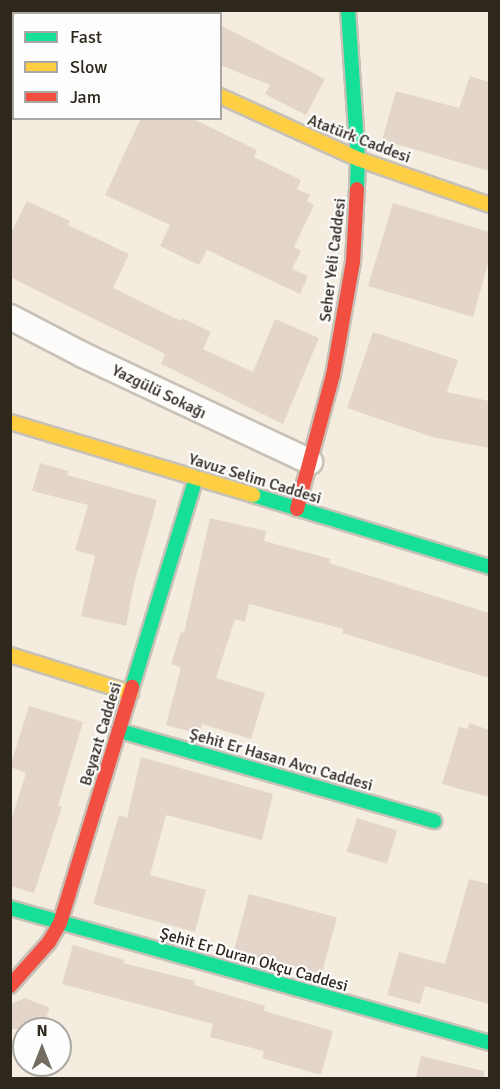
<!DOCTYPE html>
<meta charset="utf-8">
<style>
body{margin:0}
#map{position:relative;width:500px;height:1089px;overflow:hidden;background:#f4ecdf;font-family:Signika,sans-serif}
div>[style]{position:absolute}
.building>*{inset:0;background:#e4d5cb;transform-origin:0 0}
.roads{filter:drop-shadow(2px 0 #c7c1b6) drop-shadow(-2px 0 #c7c1b6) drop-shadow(0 2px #c7c1b6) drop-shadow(0 -2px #c7c1b6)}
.street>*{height:24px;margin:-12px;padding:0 12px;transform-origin:12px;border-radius:12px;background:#fdfcfa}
.fast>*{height:14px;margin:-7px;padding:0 7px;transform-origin:7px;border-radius:7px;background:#16e098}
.slow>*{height:14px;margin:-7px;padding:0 7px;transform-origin:7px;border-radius:7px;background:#ffcf43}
.jam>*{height:14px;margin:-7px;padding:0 7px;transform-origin:7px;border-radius:7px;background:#f24e42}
span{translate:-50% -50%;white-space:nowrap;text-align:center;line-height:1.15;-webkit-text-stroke:4.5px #fdfdfd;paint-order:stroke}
.street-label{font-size:16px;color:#2e271c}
.frame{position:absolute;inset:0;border:12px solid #2e271c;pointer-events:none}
.legend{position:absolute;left:12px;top:12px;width:210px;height:108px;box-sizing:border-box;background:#fdfdfd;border:2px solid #aaa7a3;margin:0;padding:8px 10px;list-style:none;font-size:18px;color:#2e271c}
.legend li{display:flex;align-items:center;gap:12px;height:30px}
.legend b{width:30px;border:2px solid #aaa7a3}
.north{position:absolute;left:12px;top:1017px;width:60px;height:60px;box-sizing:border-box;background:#fdfdfd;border:2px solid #aaa7a3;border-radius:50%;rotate:0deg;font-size:16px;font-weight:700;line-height:24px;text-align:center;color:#2e271c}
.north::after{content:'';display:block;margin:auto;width:21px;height:27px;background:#736c60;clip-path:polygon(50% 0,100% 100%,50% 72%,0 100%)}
</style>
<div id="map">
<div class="building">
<i style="clip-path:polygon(220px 25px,325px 79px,306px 115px,265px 94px,270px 85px,220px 65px)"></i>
<i style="clip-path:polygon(470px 76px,489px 82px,489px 171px,382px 140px,396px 91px,459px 108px)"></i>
<i style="clip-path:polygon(141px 118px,191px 118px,257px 150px,254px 157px,301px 180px,297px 189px,310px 195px,307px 201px,314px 205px,294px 247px,301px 251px,292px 269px,308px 276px,300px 294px,207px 250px,199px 265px,160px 246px,170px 225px,105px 195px)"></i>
<i style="clip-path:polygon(27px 201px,70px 221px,68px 225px,129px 254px,113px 288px,181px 321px,182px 318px,211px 332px,203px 349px,253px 372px,275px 319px,319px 338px,283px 424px,161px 364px,165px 354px,10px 277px,10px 235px)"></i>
<i style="clip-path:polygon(393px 203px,489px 232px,489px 260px,473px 317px,368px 286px)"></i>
<i style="clip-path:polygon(373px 332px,458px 360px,447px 392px,489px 401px,489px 448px,432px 437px,347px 408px)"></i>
<i style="clip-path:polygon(40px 463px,68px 471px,67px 475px,157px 500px,134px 584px,126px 626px,81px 616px,95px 556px,75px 550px,88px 505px,32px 491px)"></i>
<i style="clip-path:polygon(210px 518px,266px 531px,264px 541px,331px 559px,329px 563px,489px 613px,489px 678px,342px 633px,343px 629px,249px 604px,245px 622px,235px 619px,216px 678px,265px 693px,251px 739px,202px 724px,199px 734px,166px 725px,181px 668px,171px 664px,181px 632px,184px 633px)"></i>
<i style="clip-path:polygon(29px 706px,83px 722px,58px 806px,62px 807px,34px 893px,10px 886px,10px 824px,26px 773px,10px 767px)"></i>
<i style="clip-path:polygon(469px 723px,489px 730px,489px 797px,442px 784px,459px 727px,468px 729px)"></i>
<i style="clip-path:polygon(141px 757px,273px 794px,262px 840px,166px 815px,150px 875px,206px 890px,195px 932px,93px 904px,119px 815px,127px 818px)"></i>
<i style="left:357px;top:818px;width:42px;height:35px;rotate:17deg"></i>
<i style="clip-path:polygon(469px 879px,489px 884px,489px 1004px,425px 986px,420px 1004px,387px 995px,399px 952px,445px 964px)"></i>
<i style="left:249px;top:894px;width:91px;height:59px;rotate:15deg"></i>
<i style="clip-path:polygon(73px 945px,124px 960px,123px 963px,195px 981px,194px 985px,265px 1006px,264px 1011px,333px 1031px,321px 1075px,262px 1058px,264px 1051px,210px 1037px,213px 1024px,62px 984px)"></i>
<i style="clip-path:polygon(25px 998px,50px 1008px,41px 1029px,10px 1029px,11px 1004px)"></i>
<i style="clip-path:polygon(421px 1056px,484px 1071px,484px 1078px,416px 1078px)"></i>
</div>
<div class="roads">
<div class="street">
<i style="left:10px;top:317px;width:82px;rotate:27.5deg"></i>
<i style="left:83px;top:355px;width:251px;rotate:25.2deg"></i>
</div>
<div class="fast">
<i style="left:54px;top:10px;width:7px;rotate:34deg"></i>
<i style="left:348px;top:10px;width:149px;rotate:86.2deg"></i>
<i style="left:358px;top:159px;width:30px;rotate:92deg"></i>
<i style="left:253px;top:495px;width:248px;rotate:16.9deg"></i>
<i style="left:132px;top:687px;width:219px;rotate:-73deg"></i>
<i style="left:120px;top:731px;width:327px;rotate:16deg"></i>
<i style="left:10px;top:908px;width:499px;rotate:15.7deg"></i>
</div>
<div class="slow">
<i style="left:220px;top:96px;width:152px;rotate:24.5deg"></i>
<i style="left:358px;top:159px;width:140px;rotate:19.2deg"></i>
<i style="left:10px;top:422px;width:254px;rotate:16.7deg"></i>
<i style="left:10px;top:655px;width:127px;rotate:17.4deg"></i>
</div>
<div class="jam">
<i style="left:297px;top:509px;width:139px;rotate:-75deg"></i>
<i style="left:333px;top:375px;width:115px;rotate:-80deg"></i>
<i style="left:353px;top:262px;width:73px;rotate:-86.9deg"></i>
<i style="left:10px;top:986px;width:59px;rotate:-48.4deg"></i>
<i style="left:49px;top:942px;width:22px;rotate:-60deg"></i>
<i style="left:60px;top:923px;width:247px;rotate:-73deg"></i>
</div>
</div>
<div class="street-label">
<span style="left:359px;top:139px;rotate:21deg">Atatürk Caddesi</span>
<span style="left:333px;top:260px;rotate:-83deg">Seher Yeli Caddesi</span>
<span style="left:159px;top:392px;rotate:26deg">Yazgülü Sokağı</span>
<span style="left:255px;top:479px;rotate:17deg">Yavuz Selim Caddesi</span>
<span style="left:101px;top:734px;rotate:-73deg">Beyazıt Caddesi</span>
<span style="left:281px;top:760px;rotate:16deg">Şehit Er Hasan Avcı Caddesi</span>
<span style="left:254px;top:960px;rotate:16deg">Şehit Er Duran Okçu Caddesi</span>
</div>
<div class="frame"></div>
<ul class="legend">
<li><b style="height:8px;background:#16e098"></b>Fast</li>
<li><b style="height:8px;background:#ffcf43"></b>Slow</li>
<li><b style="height:8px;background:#f24e42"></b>Jam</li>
</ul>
<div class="north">N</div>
</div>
